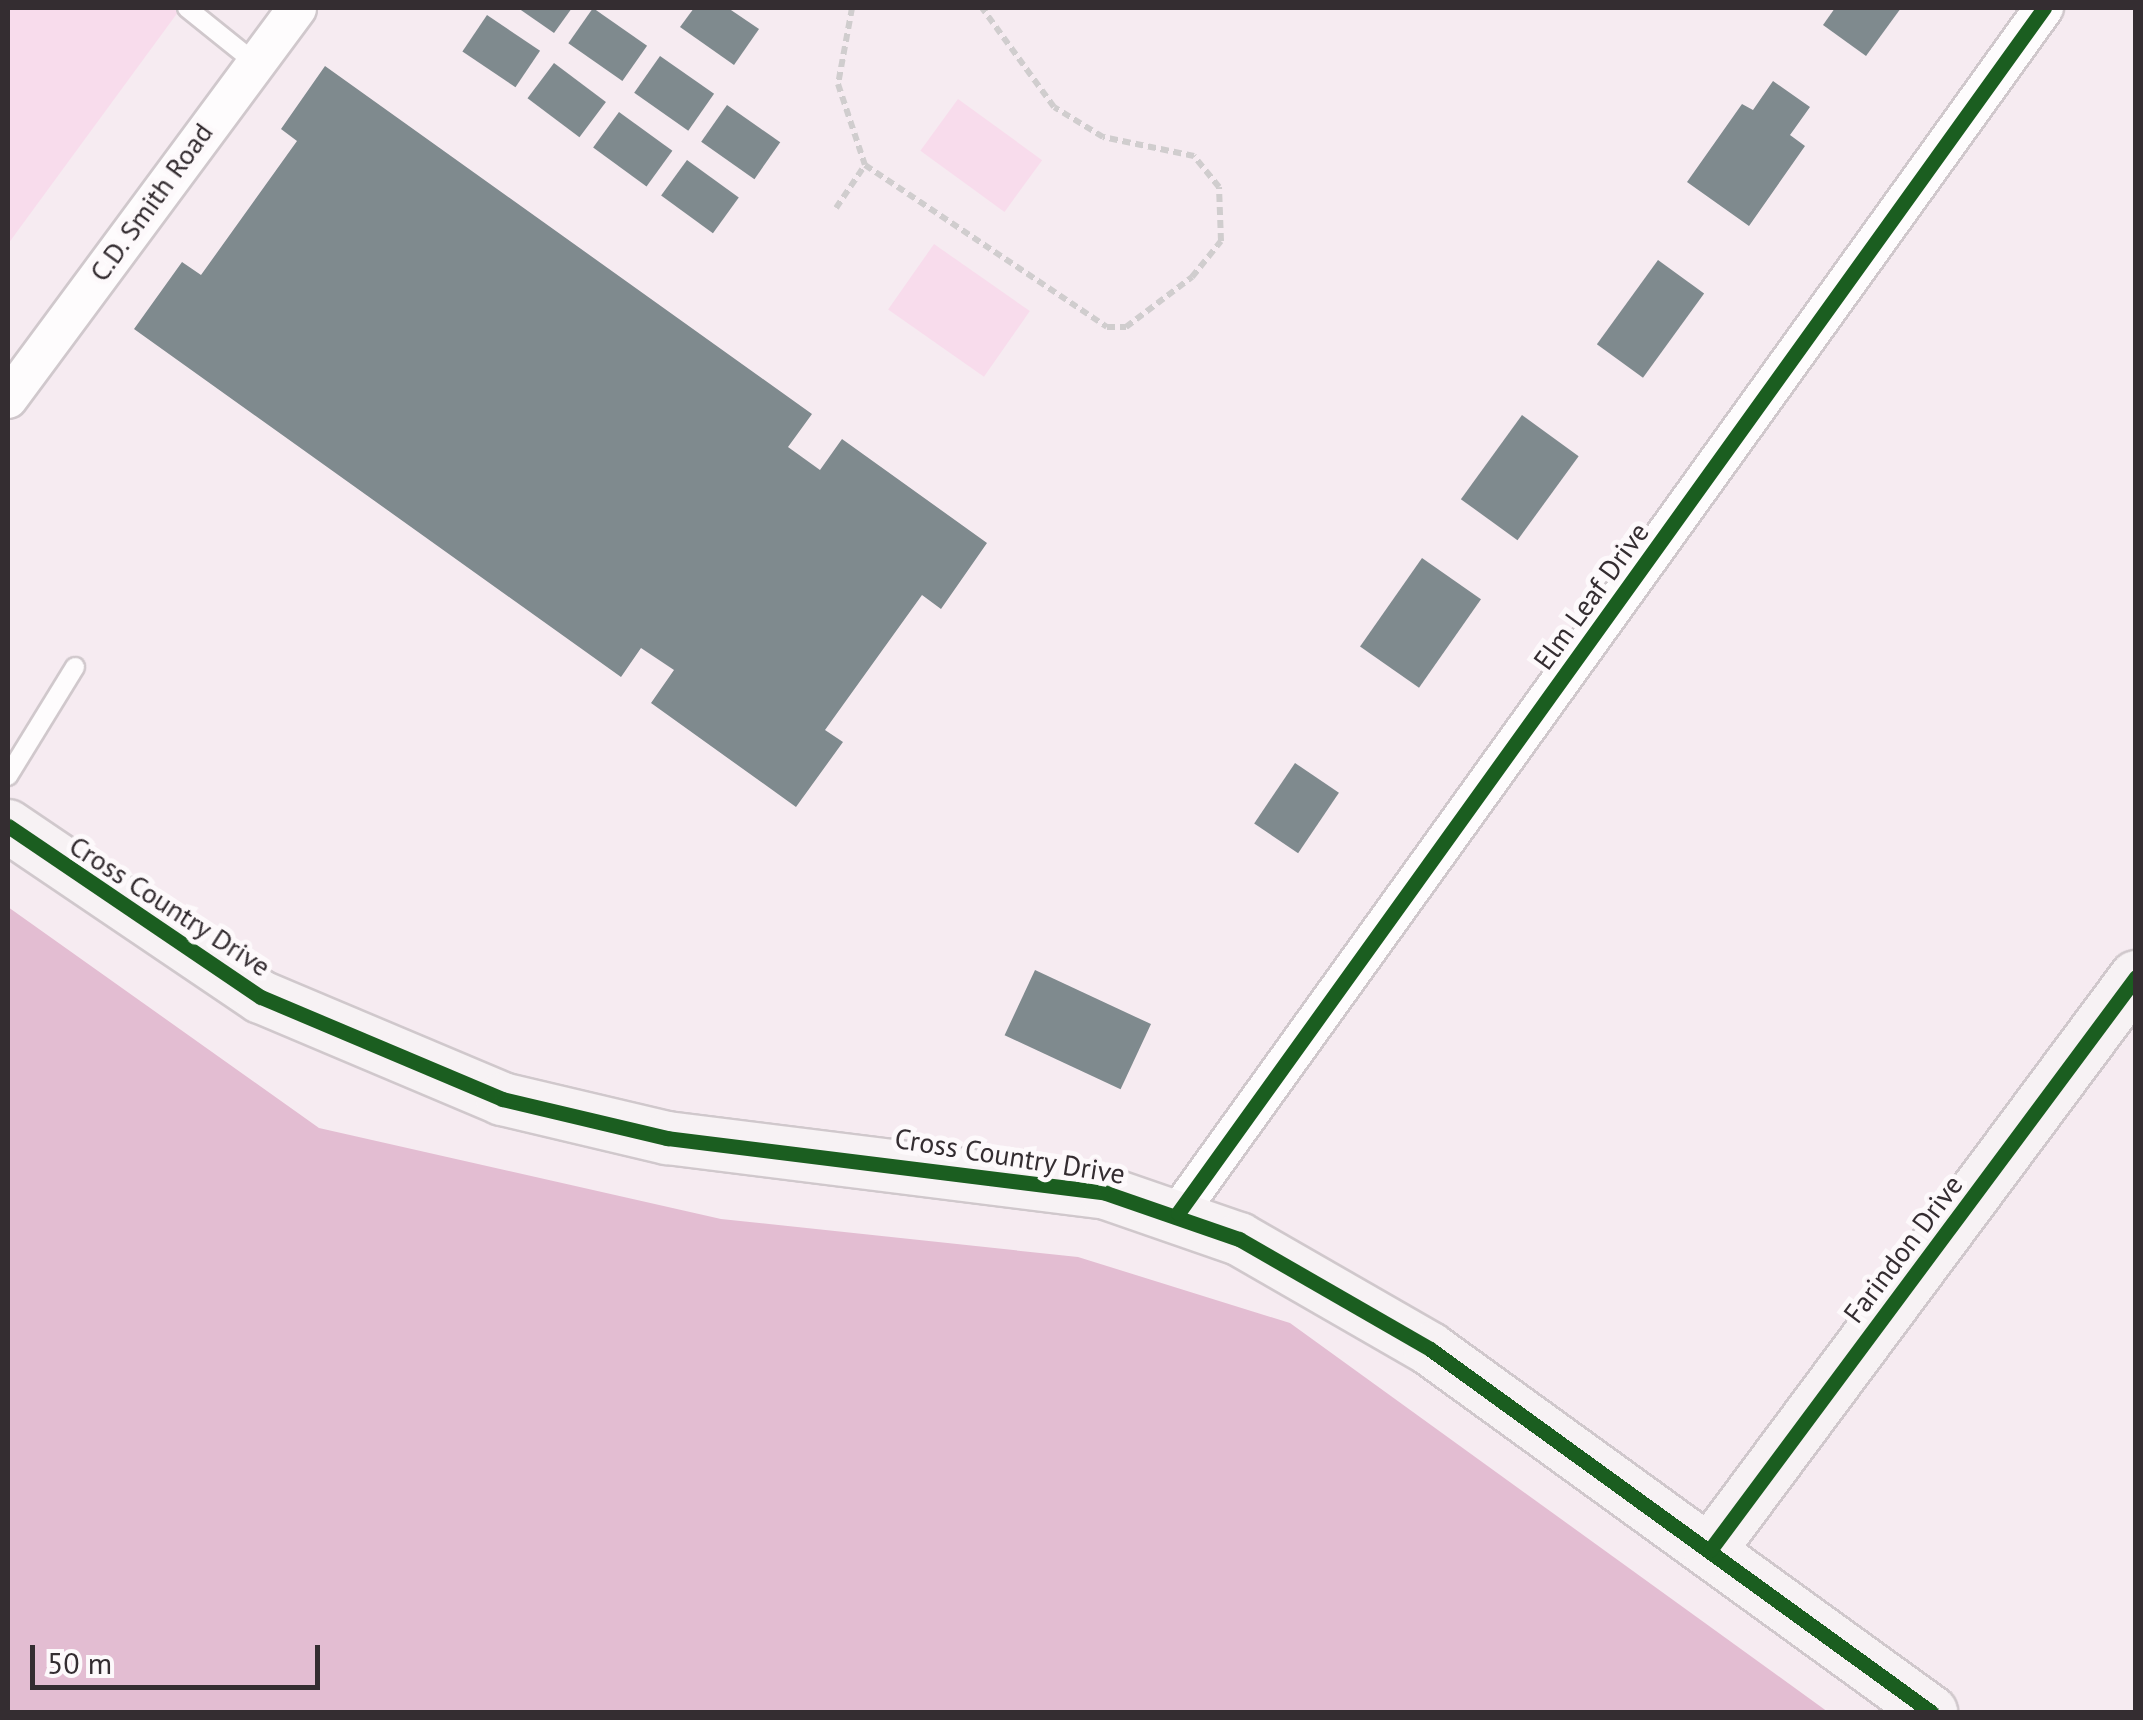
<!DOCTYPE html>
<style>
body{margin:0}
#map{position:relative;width:2143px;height:1720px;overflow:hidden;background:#f6ebf1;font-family:"PT Sans",sans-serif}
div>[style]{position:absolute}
.green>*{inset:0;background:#f8dcec;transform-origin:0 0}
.forest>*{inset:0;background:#e3bdd2}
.building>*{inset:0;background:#7f8a8e;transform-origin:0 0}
.path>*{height:6px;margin-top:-3px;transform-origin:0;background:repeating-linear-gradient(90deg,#d0cdce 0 8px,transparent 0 13px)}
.roads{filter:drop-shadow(2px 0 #d0c8cc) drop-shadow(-2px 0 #d0c8cc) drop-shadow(0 2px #d0c8cc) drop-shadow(0 -2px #d0c8cc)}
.lane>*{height:18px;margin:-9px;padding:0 9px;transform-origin:9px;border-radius:9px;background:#fefcfd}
.street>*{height:38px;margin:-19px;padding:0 19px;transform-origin:19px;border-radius:19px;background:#fefcfd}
.secondary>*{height:52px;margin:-26px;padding:0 26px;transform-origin:26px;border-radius:26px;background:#f7f2f4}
.cycleway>*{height:15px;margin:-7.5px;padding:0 7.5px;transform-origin:7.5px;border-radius:7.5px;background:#1b5e20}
span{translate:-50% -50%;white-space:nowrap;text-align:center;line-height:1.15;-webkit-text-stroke:10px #fdf9fb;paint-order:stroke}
.street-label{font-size:28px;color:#342d31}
.frame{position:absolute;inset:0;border:10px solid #342d31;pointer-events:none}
.scale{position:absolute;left:30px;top:1645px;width:290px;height:45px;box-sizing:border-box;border:5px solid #342d31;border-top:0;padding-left:12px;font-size:30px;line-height:35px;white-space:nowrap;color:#342d31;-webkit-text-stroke:8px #fdf9fb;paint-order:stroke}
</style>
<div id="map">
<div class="green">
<i style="clip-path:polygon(8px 8px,181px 8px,8px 244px)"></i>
<i style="left:958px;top:99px;width:104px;height:64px;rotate:36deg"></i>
<i style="left:934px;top:244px;width:117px;height:80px;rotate:35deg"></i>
</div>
<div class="forest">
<i style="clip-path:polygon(8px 907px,319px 1128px,721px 1219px,1078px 1257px,1290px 1323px,1828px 1712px,8px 1712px)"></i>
</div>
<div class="building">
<i style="clip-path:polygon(518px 8px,572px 8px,554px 33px)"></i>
<i style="left:593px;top:8px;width:66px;height:43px;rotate:35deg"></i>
<i style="clip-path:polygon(694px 8px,728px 8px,759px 29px,734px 65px,680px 27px)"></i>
<i style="clip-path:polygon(1835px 8px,1901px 8px,1866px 56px,1823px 25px)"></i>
<i style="left:487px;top:15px;width:64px;height:44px;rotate:34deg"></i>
<i style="left:660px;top:56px;width:66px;height:45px;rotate:35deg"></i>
<i style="left:554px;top:63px;width:65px;height:44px;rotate:37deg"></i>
<i style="clip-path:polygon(325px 66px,812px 414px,788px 447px,820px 470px,842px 439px,987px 543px,941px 609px,922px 595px,825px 730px,843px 742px,796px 807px,651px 703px,674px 670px,641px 648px,621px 677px,134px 329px,182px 262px,201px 275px,297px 141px,281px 129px)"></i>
<i style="clip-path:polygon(1773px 81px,1810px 107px,1790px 135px,1805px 146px,1749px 226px,1687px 182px,1742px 104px,1753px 110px)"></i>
<i style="left:727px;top:105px;width:65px;height:45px;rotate:35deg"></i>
<i style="left:619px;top:112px;width:66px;height:44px;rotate:36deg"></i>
<i style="left:687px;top:160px;width:64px;height:44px;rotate:36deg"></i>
<i style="left:1658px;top:260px;width:57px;height:104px;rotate:36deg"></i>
<i style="left:1522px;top:415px;width:70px;height:104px;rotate:36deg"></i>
<i style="left:1422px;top:558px;width:72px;height:108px;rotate:35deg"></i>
<i style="left:1295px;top:763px;width:53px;height:73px;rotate:34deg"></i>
<i style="left:1035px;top:970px;width:128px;height:72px;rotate:25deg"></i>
</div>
<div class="path">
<i style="left:852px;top:8px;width:77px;rotate:100.4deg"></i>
<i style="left:838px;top:84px;width:85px;rotate:71.6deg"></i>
<i style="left:865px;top:165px;width:291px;rotate:33.8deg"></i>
<i style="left:1107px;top:327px;width:19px"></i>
<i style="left:1126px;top:327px;width:83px;rotate:-37.1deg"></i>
<i style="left:1192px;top:277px;width:46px;rotate:-51.1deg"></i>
<i style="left:1221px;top:241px;width:54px;rotate:-92.1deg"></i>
<i style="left:1219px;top:187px;width:40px;rotate:-129deg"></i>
<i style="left:1194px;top:156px;width:93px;rotate:-168.2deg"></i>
<i style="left:1103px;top:137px;width:57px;rotate:-148.5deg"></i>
<i style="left:1054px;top:107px;width:122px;rotate:-126deg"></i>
<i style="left:836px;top:208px;width:52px;rotate:-56deg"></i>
</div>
<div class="roads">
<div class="lane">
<i style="left:187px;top:8px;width:85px;rotate:38.8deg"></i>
<i style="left:8px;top:776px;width:128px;rotate:-58.4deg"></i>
</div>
<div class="street">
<i style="left:8px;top:399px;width:486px;rotate:-53.5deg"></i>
<i style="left:1178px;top:1213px;width:1484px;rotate:-54.3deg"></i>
</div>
<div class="secondary">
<i style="left:8px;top:826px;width:305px;rotate:34.1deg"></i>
<i style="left:261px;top:997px;width:262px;rotate:22.9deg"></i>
<i style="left:502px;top:1099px;width:170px;rotate:13.3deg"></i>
<i style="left:667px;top:1138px;width:442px;rotate:7.1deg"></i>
<i style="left:1106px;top:1193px;width:141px;rotate:19.1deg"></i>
<i style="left:1239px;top:1239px;width:220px;rotate:29.9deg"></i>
<i style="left:1430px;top:1349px;width:619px;rotate:35.93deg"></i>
<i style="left:1710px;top:1550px;width:714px;rotate:-53.37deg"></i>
</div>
</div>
<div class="cycleway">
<i style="left:8px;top:826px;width:305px;rotate:34.1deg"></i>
<i style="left:261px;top:997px;width:262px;rotate:22.9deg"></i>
<i style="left:502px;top:1099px;width:170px;rotate:13.3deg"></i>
<i style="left:667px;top:1138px;width:442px;rotate:7.1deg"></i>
<i style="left:1106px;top:1193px;width:141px;rotate:19.1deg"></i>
<i style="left:1239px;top:1239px;width:220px;rotate:29.9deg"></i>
<i style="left:1430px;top:1349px;width:619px;rotate:35.93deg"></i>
<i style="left:1178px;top:1213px;width:1484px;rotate:-54.3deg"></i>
<i style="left:1710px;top:1550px;width:714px;rotate:-53.37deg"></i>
</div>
<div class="street-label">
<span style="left:151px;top:202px;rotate:-54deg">C.D. Smith Road</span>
<span style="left:1591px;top:596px;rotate:-54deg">Elm Leaf Drive</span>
<span style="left:170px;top:906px;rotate:33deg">Cross Country Drive</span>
<span style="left:1010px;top:1156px;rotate:9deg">Cross Country Drive</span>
<span style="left:1903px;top:1249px;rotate:-53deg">Farindon Drive</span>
</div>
<div class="frame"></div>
<div class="scale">50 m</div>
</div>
